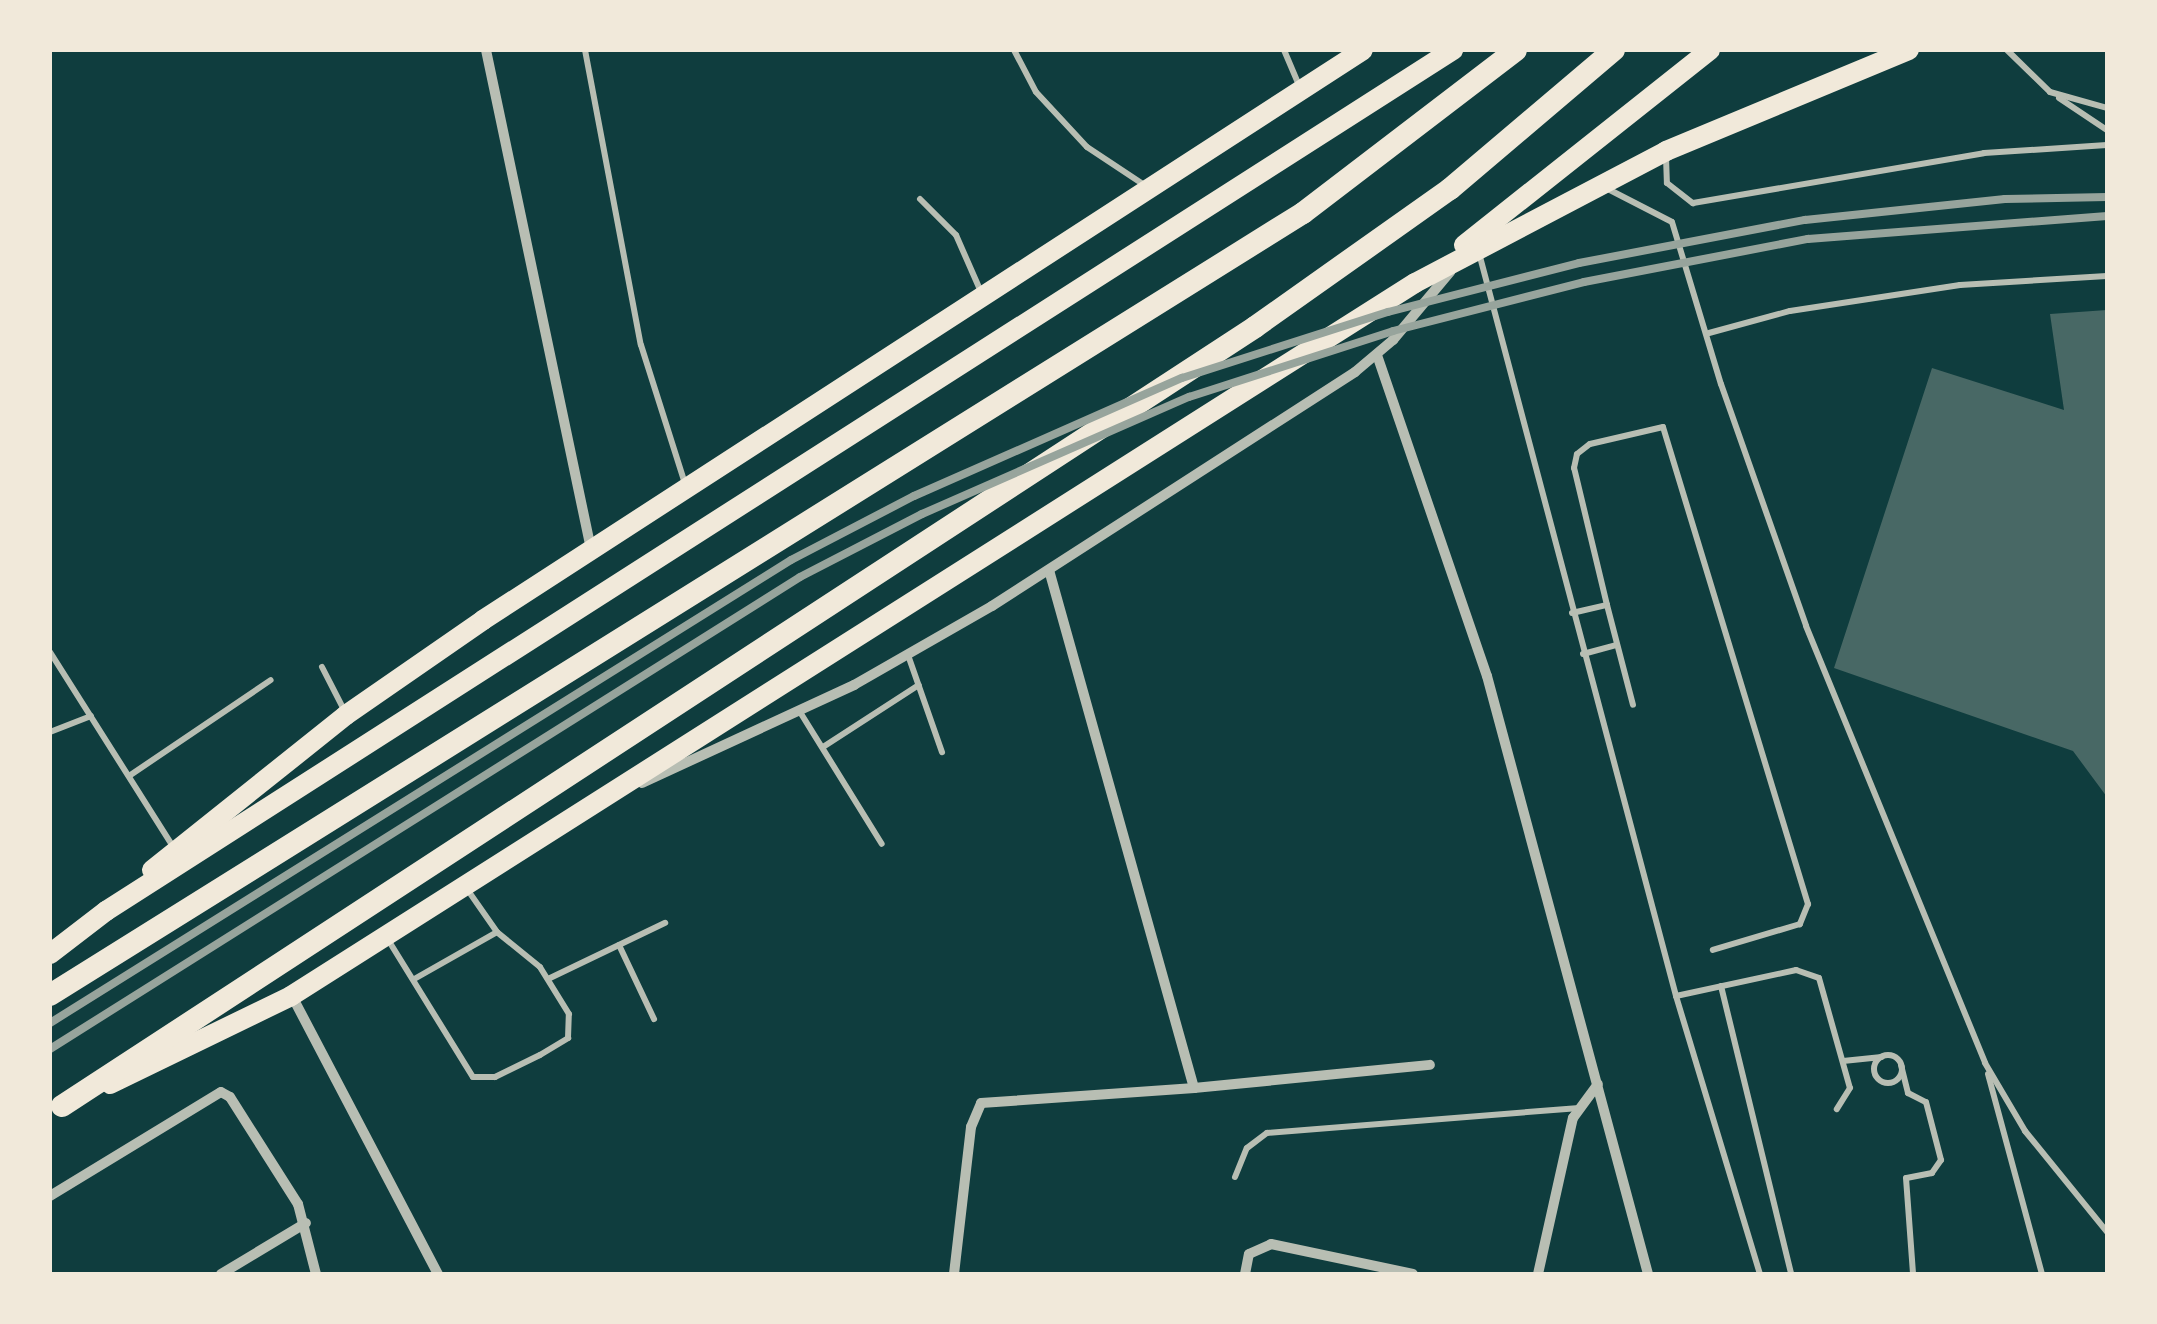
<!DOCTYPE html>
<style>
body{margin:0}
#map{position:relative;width:2157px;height:1324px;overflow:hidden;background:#0f3d3e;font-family:"Archivo Narrow",sans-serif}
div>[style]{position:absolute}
.building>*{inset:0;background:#486865}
.service>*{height:6px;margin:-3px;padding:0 3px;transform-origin:3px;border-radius:3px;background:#b8beb3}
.service>.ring{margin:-3px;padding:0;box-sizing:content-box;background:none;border:6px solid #b8beb3;border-radius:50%}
.minor>*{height:10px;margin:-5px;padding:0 5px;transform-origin:5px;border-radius:5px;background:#b8beb3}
.primary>*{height:20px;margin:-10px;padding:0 10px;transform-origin:10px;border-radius:10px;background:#f1e9da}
.motorway>*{height:22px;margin:-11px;padding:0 11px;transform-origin:11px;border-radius:11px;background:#f1e9da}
.rail>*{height:8px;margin:-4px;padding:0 4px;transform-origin:4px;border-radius:4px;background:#97a49c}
span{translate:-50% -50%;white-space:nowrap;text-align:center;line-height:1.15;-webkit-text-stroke:8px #f1e9da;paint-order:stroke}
.frame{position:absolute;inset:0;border:52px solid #f1e9da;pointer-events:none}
</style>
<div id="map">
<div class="building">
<i style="clip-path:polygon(2107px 310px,2107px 797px,2073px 751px,1834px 668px,1932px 368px,2064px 410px,2050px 314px)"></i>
</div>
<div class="service">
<i style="left:585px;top:50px;width:300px;rotate:79.3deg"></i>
<i style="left:641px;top:345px;width:146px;rotate:72.4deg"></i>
<i style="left:1014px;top:50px;width:47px;rotate:62.4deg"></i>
<i style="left:1036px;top:92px;width:75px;rotate:47.2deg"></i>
<i style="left:1087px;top:147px;width:71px;rotate:33.5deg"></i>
<i style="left:1284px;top:50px;width:39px;rotate:67deg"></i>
<i style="left:2007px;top:50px;width:60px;rotate:44.3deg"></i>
<i style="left:2050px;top:92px;width:59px;rotate:15.7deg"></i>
<i style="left:2059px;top:98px;width:58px;rotate:33.7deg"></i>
<i style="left:1666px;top:157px;width:26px;rotate:88deg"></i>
<i style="left:1667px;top:183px;width:33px;rotate:38deg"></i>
<i style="left:1693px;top:203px;width:295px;rotate:-9.7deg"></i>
<i style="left:1984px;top:153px;width:123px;rotate:-3.7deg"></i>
<i style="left:1604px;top:187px;width:76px;rotate:27.2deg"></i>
<i style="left:1672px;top:222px;width:169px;rotate:73.2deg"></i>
<i style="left:1721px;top:384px;width:256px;rotate:70.6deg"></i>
<i style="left:1806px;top:626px;width:472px;rotate:67.7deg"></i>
<i style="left:1985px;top:1063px;width:79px;rotate:59.5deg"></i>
<i style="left:2025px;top:1131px;width:130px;rotate:50.9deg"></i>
<i style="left:920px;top:199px;width:51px;rotate:45deg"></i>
<i style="left:956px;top:235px;width:62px;rotate:66.3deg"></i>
<i style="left:1479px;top:253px;width:769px;rotate:75.15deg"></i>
<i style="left:1676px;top:996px;width:290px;rotate:73.2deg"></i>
<i style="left:1709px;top:333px;width:84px;rotate:-15.2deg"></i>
<i style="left:1790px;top:311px;width:172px;rotate:-8.7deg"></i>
<i style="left:1960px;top:285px;width:147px;rotate:-3.5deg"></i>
<i style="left:1607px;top:605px;width:103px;rotate:75.4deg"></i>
<i style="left:1572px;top:613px;width:36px;rotate:-13deg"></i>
<i style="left:1607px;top:605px;width:141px;rotate:-103.5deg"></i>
<i style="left:1574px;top:468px;width:14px;rotate:-78deg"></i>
<i style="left:1577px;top:454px;width:16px;rotate:-38deg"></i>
<i style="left:1590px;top:444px;width:75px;rotate:-13.1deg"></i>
<i style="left:1663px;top:427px;width:499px;rotate:73.1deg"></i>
<i style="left:1808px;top:904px;width:22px;rotate:112deg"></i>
<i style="left:1800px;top:924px;width:91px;rotate:163.4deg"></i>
<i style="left:50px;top:652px;width:232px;rotate:57.7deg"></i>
<i style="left:1583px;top:654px;width:35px;rotate:-15deg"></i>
<i style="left:908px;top:655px;width:103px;rotate:70.7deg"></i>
<i style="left:322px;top:667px;width:48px;rotate:62.9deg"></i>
<i style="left:800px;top:712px;width:155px;rotate:58.2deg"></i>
<i style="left:50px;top:732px;width:44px;rotate:-21.3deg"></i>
<i style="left:823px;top:747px;width:114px;rotate:-32.9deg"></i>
<i style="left:129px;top:776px;width:171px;rotate:-34.1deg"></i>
<i style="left:387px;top:938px;width:163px;rotate:58.3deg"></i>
<i style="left:473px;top:1077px;width:22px"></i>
<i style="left:495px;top:1077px;width:50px;rotate:-26.1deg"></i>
<i style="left:540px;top:1055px;width:33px;rotate:-31deg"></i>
<i style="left:568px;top:1038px;width:24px;rotate:-88deg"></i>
<i style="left:569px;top:1014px;width:55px;rotate:-121.7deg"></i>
<i style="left:540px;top:967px;width:55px;rotate:-140.9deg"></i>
<i style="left:497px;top:932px;width:52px;rotate:-124.9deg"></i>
<i style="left:619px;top:945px;width:82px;rotate:64.7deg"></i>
<i style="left:416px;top:978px;width:93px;rotate:-29.6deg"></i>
<i style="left:548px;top:979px;width:130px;rotate:-25.6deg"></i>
<i style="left:1721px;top:986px;width:296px;rotate:76.3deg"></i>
<i style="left:1676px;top:996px;width:123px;rotate:-12.2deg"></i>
<i style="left:1796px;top:970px;width:24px;rotate:19deg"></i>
<i style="left:1819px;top:978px;width:114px;rotate:74.3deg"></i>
<i style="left:1850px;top:1088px;width:25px;rotate:122deg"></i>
<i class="ring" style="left:1874px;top:1055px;width:22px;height:22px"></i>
<i style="left:1843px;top:1061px;width:39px;rotate:-6deg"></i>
<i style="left:1901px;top:1065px;width:29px;rotate:76deg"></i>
<i style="left:1908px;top:1093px;width:20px;rotate:27deg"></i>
<i style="left:1926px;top:1102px;width:60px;rotate:75.5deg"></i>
<i style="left:1941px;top:1160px;width:16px;rotate:125deg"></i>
<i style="left:1932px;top:1173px;width:26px;rotate:169deg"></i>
<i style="left:1906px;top:1178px;width:96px;rotate:85.8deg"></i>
<i style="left:1988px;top:1074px;width:207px;rotate:74.9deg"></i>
<i style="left:1235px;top:1177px;width:31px;rotate:-68deg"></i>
<i style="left:1247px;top:1148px;width:25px;rotate:-37deg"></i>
<i style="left:1267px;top:1133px;width:310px;rotate:-4.6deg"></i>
</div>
<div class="minor">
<i style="left:486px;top:50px;width:510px;rotate:78.12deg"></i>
<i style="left:1377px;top:355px;width:339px;rotate:71.1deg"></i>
<i style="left:1487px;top:676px;width:619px;rotate:74.93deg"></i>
<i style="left:1049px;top:570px;width:538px;rotate:74.36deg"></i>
<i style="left:1194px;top:1088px;width:237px;rotate:-5.6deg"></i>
<i style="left:642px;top:783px;width:234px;rotate:-24.8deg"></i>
<i style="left:854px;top:685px;width:159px;rotate:-29.8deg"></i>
<i style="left:992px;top:606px;width:432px;rotate:-32.8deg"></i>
<i style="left:1355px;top:372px;width:50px;rotate:-40.1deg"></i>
<i style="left:1393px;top:340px;width:89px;rotate:-50deg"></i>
<i style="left:292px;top:996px;width:314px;rotate:62.3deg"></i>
<i style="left:50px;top:1196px;width:200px;rotate:-31.3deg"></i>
<i style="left:221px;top:1092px;width:10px;rotate:29deg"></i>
<i style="left:230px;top:1097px;width:127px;rotate:57.6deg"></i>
<i style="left:298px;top:1204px;width:72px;rotate:75.6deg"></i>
<i style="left:221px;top:1274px;width:99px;rotate:-31deg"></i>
<i style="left:954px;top:1274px;width:148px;rotate:-83.4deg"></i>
<i style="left:971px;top:1127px;width:26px;rotate:-67deg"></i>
<i style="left:981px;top:1103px;width:214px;rotate:-4deg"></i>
<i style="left:1245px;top:1274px;width:20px;rotate:-79deg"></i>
<i style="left:1249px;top:1254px;width:24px;rotate:-24deg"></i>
<i style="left:1271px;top:1244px;width:145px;rotate:11.9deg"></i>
<i style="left:1538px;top:1274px;width:160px;rotate:-77.4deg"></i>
<i style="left:1573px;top:1118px;width:42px;rotate:-53.7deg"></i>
</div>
<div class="primary">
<i style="left:1464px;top:245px;width:314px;rotate:-38.4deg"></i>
<i style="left:152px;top:870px;width:248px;rotate:-38.6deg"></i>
<i style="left:346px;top:715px;width:167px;rotate:-34.7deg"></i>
<i style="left:483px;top:620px;width:1048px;rotate:-32.93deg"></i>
<i style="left:50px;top:954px;width:71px;rotate:-37.5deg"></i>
<i style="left:106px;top:911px;width:1599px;rotate:-32.59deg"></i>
<i style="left:110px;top:1084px;width:201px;rotate:-25.9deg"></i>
<i style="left:291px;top:996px;width:1331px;rotate:-32.39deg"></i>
<i style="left:1415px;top:283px;width:284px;rotate:-27.7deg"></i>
<i style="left:1666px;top:151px;width:263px;rotate:-22.6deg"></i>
</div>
<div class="motorway">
<i style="left:50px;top:995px;width:1477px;rotate:-31.97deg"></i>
<i style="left:1303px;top:213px;width:268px;rotate:-37.4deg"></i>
<i style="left:62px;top:1106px;width:1425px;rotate:-33.14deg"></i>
<i style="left:1255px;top:327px;width:239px;rotate:-35.3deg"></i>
<i style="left:1450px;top:189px;width:215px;rotate:-40.3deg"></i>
</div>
<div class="rail">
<i style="left:50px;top:1023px;width:874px;rotate:-32deg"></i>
<i style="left:791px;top:560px;width:139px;rotate:-27.5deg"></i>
<i style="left:914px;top:496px;width:293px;rotate:-23.8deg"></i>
<i style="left:1182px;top:378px;width:216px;rotate:-17.8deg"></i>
<i style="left:1388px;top:312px;width:197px;rotate:-14.4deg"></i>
<i style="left:1579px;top:263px;width:230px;rotate:-10.8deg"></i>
<i style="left:1805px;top:220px;width:201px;rotate:-6deg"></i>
<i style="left:2005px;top:199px;width:102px;rotate:-1.1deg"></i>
<i style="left:50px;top:1049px;width:886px;rotate:-32.18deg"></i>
<i style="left:800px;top:577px;width:137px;rotate:-27.3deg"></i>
<i style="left:922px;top:514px;width:292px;rotate:-23.7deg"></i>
<i style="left:1189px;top:397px;width:214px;rotate:-17.9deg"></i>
<i style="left:1393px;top:331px;width:197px;rotate:-14.4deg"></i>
<i style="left:1584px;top:282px;width:228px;rotate:-10.9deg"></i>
<i style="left:1808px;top:239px;width:300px;rotate:-4.4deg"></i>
</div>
<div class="frame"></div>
</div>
